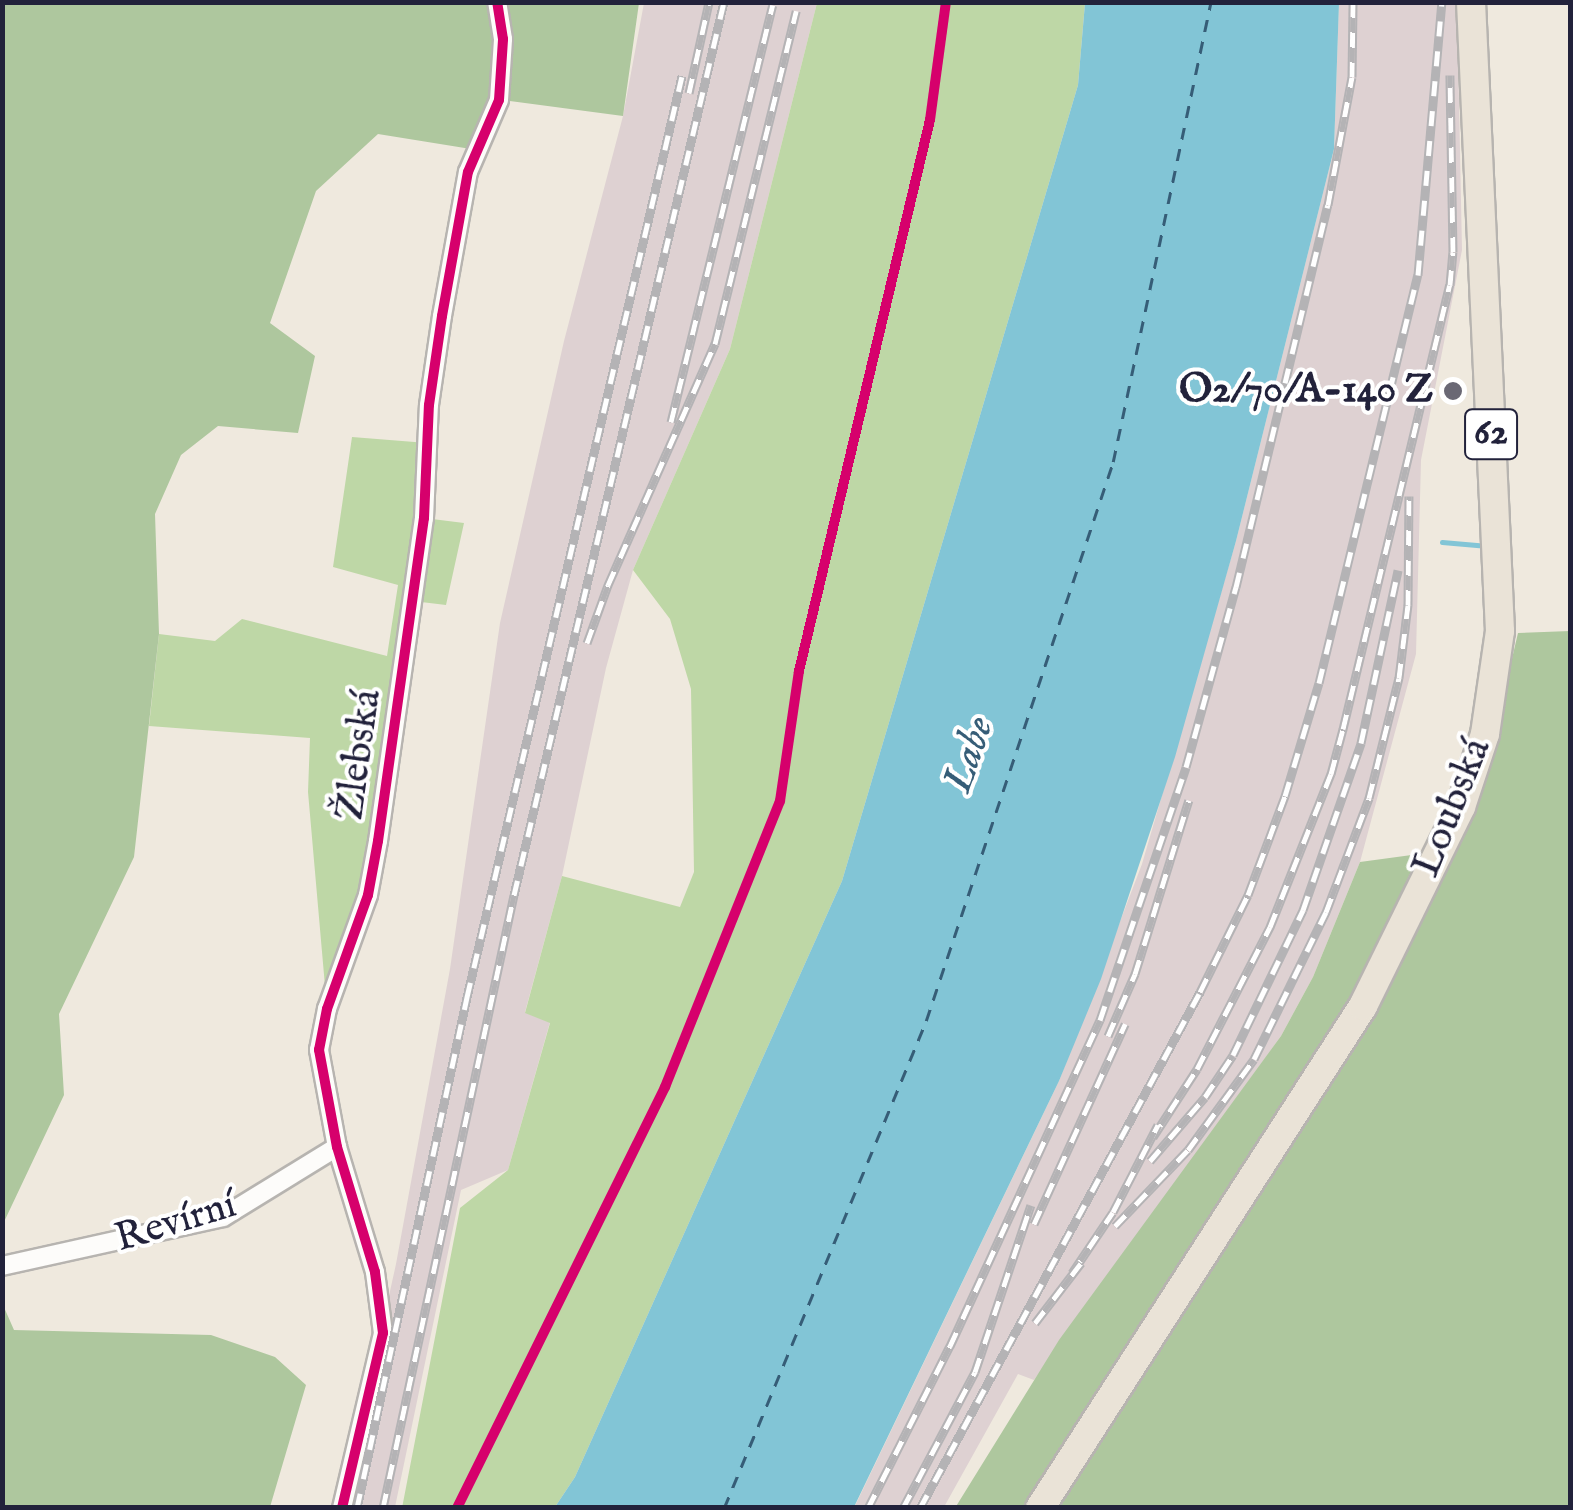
<!DOCTYPE html>
<meta charset="utf-8">
<style>
body{margin:0}
#map{position:relative;width:1573px;height:1510px;overflow:hidden;background:#efe9de;font-family:"IM FELL English",serif}
div>[style]{position:absolute}
.industrial>*{inset:0;background:#ded1d2}
.green>*{inset:0;background:#bed7a6}
.forest>*{inset:0;background:#aec79e}
.water>*{inset:0;background:#82c5d6}
.stream>*{height:5px;margin:-2.5px;padding:0 2.5px;transform-origin:2.5px;border-radius:2.5px;background:#82c5d6}
.ferry>*{height:2.5px;margin-top:-1.25px;transform-origin:0;background:repeating-linear-gradient(90deg,#365d77 0 12px,transparent 0 22px)}
.roads{filter:drop-shadow(2px 0 #b7b4b0) drop-shadow(-2px 0 #b7b4b0) drop-shadow(0 2px #b7b4b0) drop-shadow(0 -2px #b7b4b0)}
.street>*{height:18px;margin:-9px;padding:0 9px;transform-origin:9px;border-radius:9px;background:#fdfcfa}
.primary>*{height:28px;margin:-14px;padding:0 14px;transform-origin:14px;border-radius:14px;background:#eae3d7}
.rail>*{height:9px;margin-top:-4.5px;transform-origin:0;background:repeating-linear-gradient(90deg,#fff 0 15px,#b4b3b5 0 30px);box-sizing:border-box;border-block:2px solid #b4b3b5}
.cycleway>*{height:10px;margin:-5px;padding:0 5px;transform-origin:5px;border-radius:5px;background:#d6006c}
.dots>*{width:28px;height:28px;translate:-50% -50%;box-sizing:border-box;border:5px solid #fff;border-radius:50%}
span{translate:-50% -50%;white-space:nowrap;text-align:center;line-height:1.15;-webkit-text-stroke:8px #fff;paint-order:stroke}
.shield-label span{padding:2px 8px;background:#fff;border:2px solid;border-radius:8px;-webkit-text-stroke-width:0}
.shield-label{font-size:38px;color:#22223b;font-weight:700}
.poi-label{font-size:40px;color:#22223b;font-weight:700}
.right{translate:-100% -50%;text-align:right}
.street-label{font-size:40px;color:#22223b}
.water-label{font-size:42px;color:#365d77;font-style:italic}
.frame{position:absolute;inset:0;border:5px solid #22223b;pointer-events:none}
</style>
<div id="map">
<div class="industrial">
<i style="clip-path:polygon(644px 3px,817px 3px,730px 349px,633px 570px,606px 668px,562px 876px,525px 1012px,550px 1022px,508px 1170px,461px 1190px,395px 1507px,342px 1508px,396px 1264px,450px 969px,500px 623px,564px 341px,623px 116px)"></i>
<i style="clip-path:polygon(1339px 3px,1457px 3px,1462px 250px,1421px 460px,1416px 654px,1360px 862px,1313px 977px,1281px 1036px,1034px 1380px,1018px 1374px,944px 1507px,854px 1508px,1059px 1081px,1142px 864px,1236px 541px,1334px 149px)"></i>
</div>
<div class="green">
<i style="clip-path:polygon(817px 3px,1085px 3px,1078px 85px,842px 881px,575px 1477px,555px 1507px,402px 1508px,460px 1208px,508px 1170px,550px 1023px,525px 1013px,562px 876px,680px 907px,694px 872px,691px 689px,670px 619px,633px 570px,730px 349px)"></i>
<i style="clip-path:polygon(352px 437px,427px 443px,424px 518px,464px 523px,446px 605px,413px 601px,368px 895px,327px 1009px,308px 792px,310px 738px,149px 726px,159px 634px,215px 641px,242px 619px,387px 656px,398px 585px,333px 567px)"></i>
</div>
<div class="forest">
<i style="clip-path:polygon(3px 3px,639px 3px,623px 116px,495px 99px,471px 149px,378px 134px,316px 191px,270px 323px,315px 356px,298px 433px,218px 426px,181px 455px,155px 514px,159px 634px,134px 857px,59px 1014px,64px 1095px,3px 1224px)"></i>
<i style="clip-path:polygon(1570px 631px,1570px 1507px,1055px 1508px,1483px 782px,1518px 633px)"></i>
<i style="clip-path:polygon(1419px 854px,1350px 1005px,1026px 1507px,955px 1508px,1059px 1340px,1281px 1036px,1313px 977px,1360px 862px)"></i>
<i style="clip-path:polygon(3px 1305px,14px 1330px,211px 1335px,275px 1357px,306px 1385px,270px 1507px,3px 1507px)"></i>
</div>
<div class="water">
<i style="clip-path:polygon(1085px 3px,1339px 3px,1334px 149px,1236px 541px,1175px 757px,1101px 979px,1059px 1081px,854px 1507px,555px 1507px,575px 1477px,842px 881px,1078px 85px)"></i>
</div>
<div class="stream">
<i style="left:1442px;top:542px;width:46px;rotate:5deg"></i>
</div>
<div class="ferry">
<i style="left:724px;top:1508px;width:527px;rotate:-67.47deg"></i>
<i style="left:926px;top:1021px;width:589px;rotate:-71.5deg"></i>
<i style="left:1113px;top:462px;width:470px;rotate:-78deg"></i>
</div>
<div class="roads">
<div class="street">
<i style="left:2px;top:1266px;width:226px;rotate:-12.5deg"></i>
<i style="left:223px;top:1217px;width:134px;rotate:-31.6deg"></i>
<i style="left:342px;top:1508px;width:180px;rotate:-76.8deg"></i>
<i style="left:383px;top:1333px;width:62px;rotate:-97.5deg"></i>
<i style="left:375px;top:1272px;width:131px;rotate:-106.9deg"></i>
<i style="left:337px;top:1147px;width:99px;rotate:-100.5deg"></i>
<i style="left:319px;top:1050px;width:42px;rotate:-79deg"></i>
<i style="left:327px;top:1009px;width:121px;rotate:-70.2deg"></i>
<i style="left:368px;top:895px;width:55px;rotate:-79.5deg"></i>
<i style="left:378px;top:841px;width:326px;rotate:-81.9deg"></i>
<i style="left:424px;top:518px;width:113px;rotate:-87.5deg"></i>
<i style="left:429px;top:405px;width:90px;rotate:-81.7deg"></i>
<i style="left:442px;top:316px;width:146px;rotate:-79.8deg"></i>
<i style="left:468px;top:172px;width:78px;rotate:-66.7deg"></i>
<i style="left:499px;top:100px;width:61px;rotate:-86.2deg"></i>
<i style="left:503px;top:39px;width:37px;rotate:-99deg"></i>
</div>
<div class="primary">
<i style="left:1040px;top:1508px;width:597px;rotate:-57.24deg"></i>
<i style="left:1363px;top:1006px;width:222px;rotate:-63.8deg"></i>
<i style="left:1461px;top:807px;width:77px;rotate:-71.8deg"></i>
<i style="left:1485px;top:734px;width:104px;rotate:-81.7deg"></i>
<i style="left:1500px;top:631px;width:630px;rotate:-92.64deg"></i>
</div>
</div>
<div class="rail">
<i style="left:689px;top:93px;width:93px;rotate:-77.6deg"></i>
<i style="left:671px;top:422px;width:429px;rotate:-76.3deg"></i>
<i style="left:587px;top:643px;width:62px;rotate:-70.1deg"></i>
<i style="left:608px;top:585px;width:264px;rotate:-66.1deg"></i>
<i style="left:715px;top:344px;width:343px;rotate:-76.3deg"></i>
<i style="left:1108px;top:1036px;width:68px;rotate:-66.5deg"></i>
<i style="left:1135px;top:974px;width:182px;rotate:-72.8deg"></i>
<i style="left:1153px;top:1137px;width:81px;rotate:-57.1deg"></i>
<i style="left:1197px;top:1069px;width:160px;rotate:-62.8deg"></i>
<i style="left:1270px;top:927px;width:165px;rotate:-68.3deg"></i>
<i style="left:1331px;top:774px;width:47px;rotate:-75.1deg"></i>
<i style="left:1343px;top:729px;width:457px;rotate:-76.5deg"></i>
<i style="left:1450px;top:285px;width:33px;rotate:-85deg"></i>
<i style="left:1453px;top:252px;width:177px;rotate:-91deg"></i>
<i style="left:1150px;top:1161px;width:84px;rotate:-49.3deg"></i>
<i style="left:1205px;top:1097px;width:50px;rotate:-56.3deg"></i>
<i style="left:1233px;top:1055px;width:161px;rotate:-64.2deg"></i>
<i style="left:1303px;top:910px;width:177px;rotate:-70.8deg"></i>
<i style="left:1361px;top:743px;width:177px;rotate:-77.9deg"></i>
<i style="left:1034px;top:1224px;width:220px;rotate:-65.5deg"></i>
<i style="left:1115px;top:1226px;width:105px;rotate:-46.2deg"></i>
<i style="left:1188px;top:1150px;width:112px;rotate:-54deg"></i>
<i style="left:1254px;top:1059px;width:164px;rotate:-63.9deg"></i>
<i style="left:1326px;top:912px;width:122px;rotate:-69.3deg"></i>
<i style="left:1369px;top:798px;width:124px;rotate:-76deg"></i>
<i style="left:1399px;top:678px;width:74px;rotate:-83deg"></i>
<i style="left:1408px;top:605px;width:109px;rotate:-89.5deg"></i>
<i style="left:1072px;top:1273px;width:73px;rotate:-56.1deg"></i>
<i style="left:1113px;top:1212px;width:98px;rotate:-62.7deg"></i>
<i style="left:1035px;top:1323px;width:76px;rotate:-52.5deg"></i>
<i style="left:357px;top:1508px;width:523px;rotate:-77.85deg"></i>
<i style="left:467px;top:997px;width:946px;rotate:-76.86deg"></i>
<i style="left:383px;top:1508px;width:627px;rotate:-77.94deg"></i>
<i style="left:514px;top:895px;width:917px;rotate:-76.77deg"></i>
<i style="left:868px;top:1508px;width:182px;rotate:-63.2deg"></i>
<i style="left:950px;top:1346px;width:359px;rotate:-65.3deg"></i>
<i style="left:1100px;top:1020px;width:267px;rotate:-71.2deg"></i>
<i style="left:1186px;top:767px;width:187px;rotate:-74.5deg"></i>
<i style="left:1236px;top:587px;width:393px;rotate:-76.5deg"></i>
<i style="left:1328px;top:205px;width:130px;rotate:-79.4deg"></i>
<i style="left:1352px;top:77px;width:75px;rotate:-89.2deg"></i>
<i style="left:903px;top:1508px;width:154px;rotate:-62.1deg"></i>
<i style="left:975px;top:1372px;width:176px;rotate:-71.5deg"></i>
<i style="left:920px;top:1508px;width:587px;rotate:-61.51deg"></i>
<i style="left:1200px;top:992px;width:108px;rotate:-63.7deg"></i>
<i style="left:1248px;top:895px;width:106px;rotate:-69.5deg"></i>
<i style="left:1285px;top:796px;width:118px;rotate:-73.3deg"></i>
<i style="left:1319px;top:683px;width:420px;rotate:-76.4deg"></i>
<i style="left:1418px;top:275px;width:274px;rotate:-85deg"></i>
</div>
<div class="cycleway">
<i style="left:342px;top:1508px;width:180px;rotate:-76.8deg"></i>
<i style="left:383px;top:1333px;width:62px;rotate:-97.5deg"></i>
<i style="left:375px;top:1272px;width:131px;rotate:-106.9deg"></i>
<i style="left:337px;top:1147px;width:99px;rotate:-100.5deg"></i>
<i style="left:319px;top:1050px;width:42px;rotate:-79deg"></i>
<i style="left:327px;top:1009px;width:121px;rotate:-70.2deg"></i>
<i style="left:368px;top:895px;width:55px;rotate:-79.5deg"></i>
<i style="left:378px;top:841px;width:326px;rotate:-81.9deg"></i>
<i style="left:424px;top:518px;width:113px;rotate:-87.5deg"></i>
<i style="left:429px;top:405px;width:90px;rotate:-81.7deg"></i>
<i style="left:442px;top:316px;width:146px;rotate:-79.8deg"></i>
<i style="left:468px;top:172px;width:78px;rotate:-66.7deg"></i>
<i style="left:499px;top:100px;width:61px;rotate:-86.2deg"></i>
<i style="left:503px;top:39px;width:37px;rotate:-99deg"></i>
<i style="left:457px;top:1508px;width:470px;rotate:-63.7deg"></i>
<i style="left:665px;top:1087px;width:308px;rotate:-68.1deg"></i>
<i style="left:780px;top:801px;width:131px;rotate:-81.7deg"></i>
<i style="left:799px;top:671px;width:566px;rotate:-76.63deg"></i>
<i style="left:930px;top:120px;width:119px;rotate:-82.3deg"></i>
</div>
<div class="dots">
<i style="left:1453px;top:391px;background:#6a6874"></i>
</div>
<div class="shield-label">
<span style="left:1491px;top:434px">62</span>
</div>
<div class="poi-label">
<span class="right" style="left:1433px;top:391px">O2/70/A-140 Z</span>
</div>
<div class="street-label">
<span style="left:360px;top:755px;rotate:-82deg">Žlebská</span>
<span style="left:1453px;top:808px;rotate:-68deg">Loubská</span>
<span style="left:176px;top:1223px;rotate:-17deg">Revírní</span>
</div>
<div class="water-label">
<span style="left:970px;top:755px;rotate:-71deg">Labe</span>
</div>
<div class="frame"></div>
</div>
